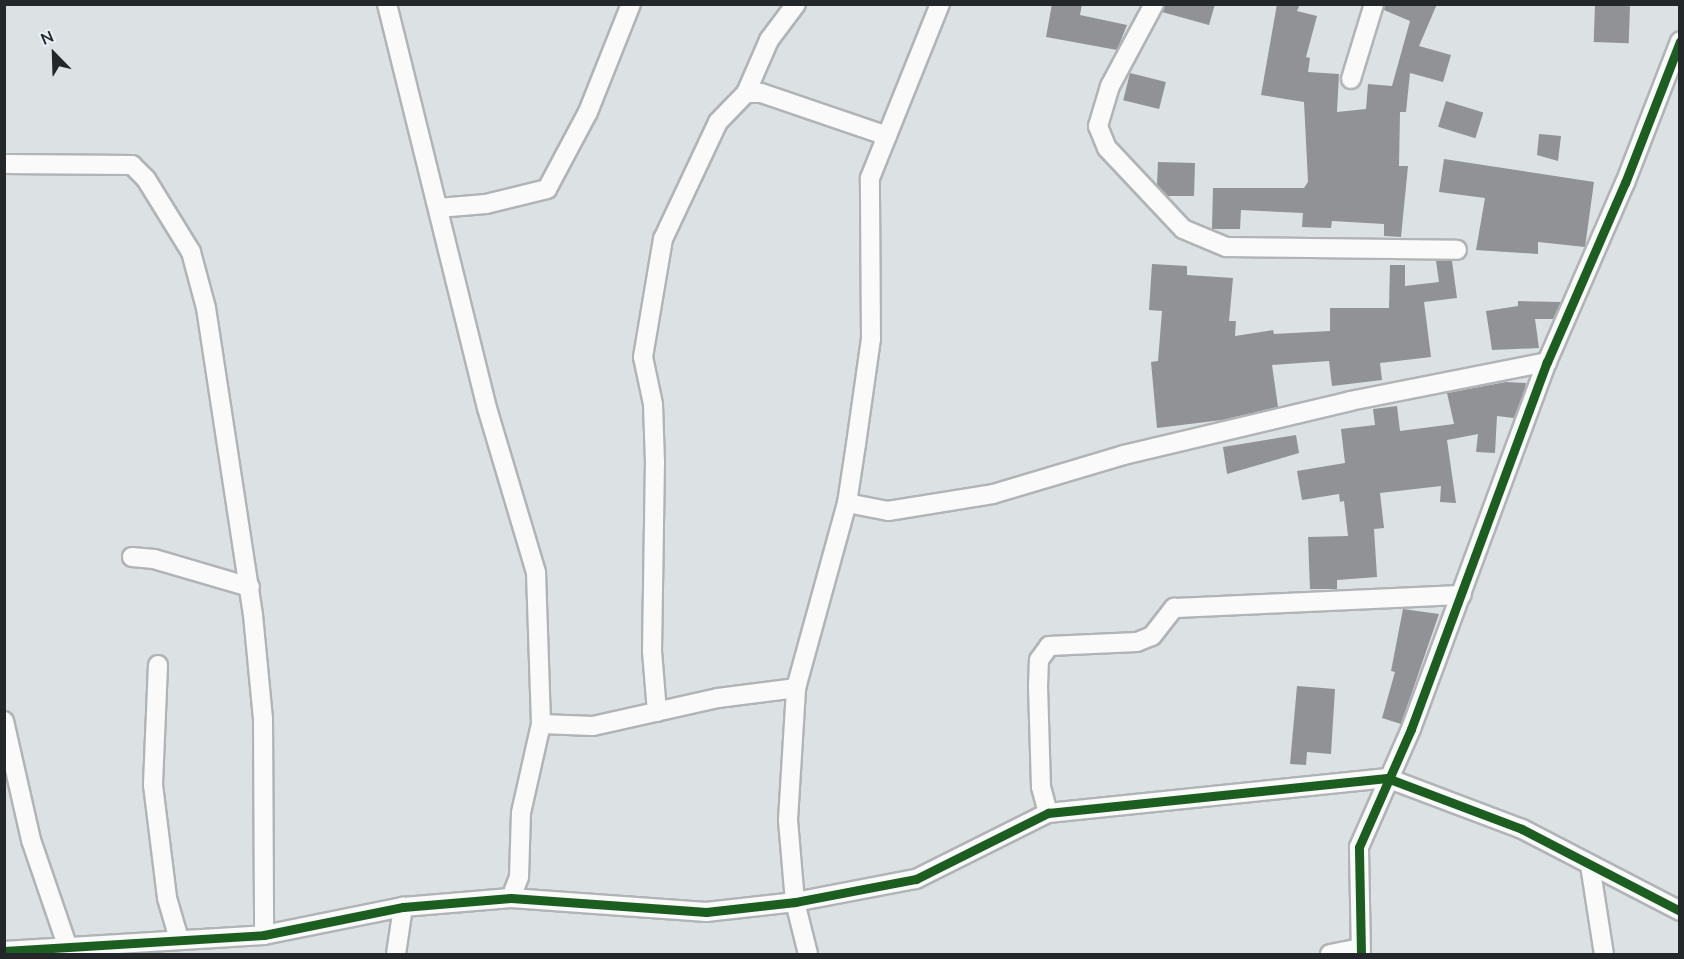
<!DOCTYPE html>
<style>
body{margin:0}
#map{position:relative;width:1684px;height:959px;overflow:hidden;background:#dce1e4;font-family:Mulish,sans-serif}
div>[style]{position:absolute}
.building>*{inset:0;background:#909295;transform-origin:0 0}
.roads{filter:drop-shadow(2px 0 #b1b4b6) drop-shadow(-2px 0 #b1b4b6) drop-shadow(0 2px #b1b4b6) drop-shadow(0 -2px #b1b4b6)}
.minor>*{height:18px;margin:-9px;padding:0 9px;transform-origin:9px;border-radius:9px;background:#fafafb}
.cycleway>*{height:9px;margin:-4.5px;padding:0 4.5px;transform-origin:4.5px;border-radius:4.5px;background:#1b5e20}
span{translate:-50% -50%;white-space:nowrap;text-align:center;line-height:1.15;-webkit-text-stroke:6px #e6f0f6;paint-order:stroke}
.frame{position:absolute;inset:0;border:6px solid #242729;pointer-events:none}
.north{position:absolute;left:24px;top:24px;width:60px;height:60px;-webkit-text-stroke:4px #e6f0f6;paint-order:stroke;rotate:337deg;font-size:16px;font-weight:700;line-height:24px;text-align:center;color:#242729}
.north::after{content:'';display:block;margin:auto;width:21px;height:27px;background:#242729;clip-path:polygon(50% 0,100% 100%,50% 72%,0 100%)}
</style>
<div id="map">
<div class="building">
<i style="clip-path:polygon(1052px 4px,1082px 4px,1080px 15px,1127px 25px,1117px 50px,1046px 37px)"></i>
<i style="clip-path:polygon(1165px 4px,1215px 4px,1209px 25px,1162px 12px)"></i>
<i style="clip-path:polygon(1277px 4px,1300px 4px,1297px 11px,1317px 16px,1306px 57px,1310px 58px,1308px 72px,1339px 74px,1337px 112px,1366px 109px,1368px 84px,1392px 86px,1410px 21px,1384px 10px,1385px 4px,1437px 4px,1419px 46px,1451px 55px,1443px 82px,1410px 73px,1406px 112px,1400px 112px,1399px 166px,1408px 166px,1401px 237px,1384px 236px,1384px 224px,1332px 221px,1331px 228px,1302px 227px,1303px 213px,1241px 210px,1240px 229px,1212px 229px,1213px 188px,1304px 188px,1308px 182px,1304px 102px,1261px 95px)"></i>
<i style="left:1595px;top:5px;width:35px;height:37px;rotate:2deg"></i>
<i style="left:1130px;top:73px;width:37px;height:28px;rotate:14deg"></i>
<i style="left:1446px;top:101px;width:39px;height:27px;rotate:17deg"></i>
<i style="clip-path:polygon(1539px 134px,1561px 136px,1558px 161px,1537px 155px)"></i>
<i style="clip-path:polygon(1444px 159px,1594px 182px,1585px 247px,1538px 242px,1538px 254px,1476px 250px,1485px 198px,1439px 192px)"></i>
<i style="clip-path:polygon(1158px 162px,1195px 163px,1194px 196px,1167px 196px,1157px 185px)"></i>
<i style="clip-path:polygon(1436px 261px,1452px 261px,1457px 298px,1424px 302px,1431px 357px,1380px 363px,1382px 380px,1332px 386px,1329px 361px,1272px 365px,1278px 407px,1222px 420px,1157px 428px,1151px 362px,1158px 361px,1162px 311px,1149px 310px,1152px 264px,1187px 266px,1187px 275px,1233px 278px,1229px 321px,1236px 321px,1235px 336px,1273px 330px,1274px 334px,1330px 331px,1330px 308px,1389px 308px,1390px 265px,1405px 265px,1405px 286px,1439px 282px)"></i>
<i style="clip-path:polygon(1518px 301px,1561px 302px,1553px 319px,1535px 319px,1539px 348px,1492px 350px,1486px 311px,1518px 306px)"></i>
<i style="clip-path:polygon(1506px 382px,1526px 383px,1525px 389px,1514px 418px,1497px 416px,1495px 453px,1476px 452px,1478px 434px,1447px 440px,1456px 503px,1440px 502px,1441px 486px,1380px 493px,1384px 528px,1374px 529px,1377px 577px,1337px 580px,1337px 589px,1310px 589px,1308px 537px,1348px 536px,1344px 501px,1340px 502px,1339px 494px,1302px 500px,1297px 471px,1345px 463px,1341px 429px,1375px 425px,1373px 409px,1397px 406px,1400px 431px,1454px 424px,1447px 393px)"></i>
<i style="clip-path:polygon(1296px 435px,1299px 453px,1227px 474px,1223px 447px)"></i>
<i style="clip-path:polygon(1403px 609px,1439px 614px,1401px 724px,1382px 718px,1395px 672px,1391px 671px)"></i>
<i style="clip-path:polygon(1297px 686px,1335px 689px,1331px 754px,1307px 752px,1306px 765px,1290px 764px)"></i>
</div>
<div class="roads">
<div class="minor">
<i style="left:387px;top:4px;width:416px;rotate:76.1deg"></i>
<i style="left:487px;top:408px;width:171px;rotate:73.4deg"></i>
<i style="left:536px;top:572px;width:152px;rotate:88.1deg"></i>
<i style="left:541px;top:724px;width:91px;rotate:102.7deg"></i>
<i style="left:521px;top:813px;width:64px;rotate:91.8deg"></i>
<i style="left:519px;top:877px;width:22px;rotate:111deg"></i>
<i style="left:1154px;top:4px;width:93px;rotate:118.2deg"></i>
<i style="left:1110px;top:86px;width:42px;rotate:106.7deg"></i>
<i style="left:1098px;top:126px;width:24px;rotate:68deg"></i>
<i style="left:1107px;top:148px;width:111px;rotate:46.8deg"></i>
<i style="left:1183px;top:229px;width:47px;rotate:22.7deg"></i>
<i style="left:1226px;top:247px;width:231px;rotate:0.7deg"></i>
<i style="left:1351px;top:79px;width:78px;rotate:-73deg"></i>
<i style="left:746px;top:93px;width:58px;rotate:-66.5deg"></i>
<i style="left:769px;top:40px;width:45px;rotate:-53.1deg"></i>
<i style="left:4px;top:164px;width:128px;rotate:0.4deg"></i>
<i style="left:132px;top:165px;width:20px;rotate:45deg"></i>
<i style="left:146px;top:179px;width:86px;rotate:58.3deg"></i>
<i style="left:191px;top:252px;width:58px;rotate:75deg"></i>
<i style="left:206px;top:308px;width:311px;rotate:81.3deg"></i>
<i style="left:253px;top:615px;width:104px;rotate:84.5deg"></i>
<i style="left:263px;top:719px;width:216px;rotate:89.7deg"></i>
<i style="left:438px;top:208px;width:48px;rotate:-4.8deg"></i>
<i style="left:486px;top:204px;width:63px;rotate:-13.8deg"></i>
<i style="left:547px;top:189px;width:87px;rotate:-62deg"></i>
<i style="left:588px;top:112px;width:116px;rotate:-68.3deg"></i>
<i style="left:847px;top:503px;width:42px;rotate:11deg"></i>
<i style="left:888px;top:511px;width:106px;rotate:-9.2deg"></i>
<i style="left:993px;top:494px;width:137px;rotate:-16.6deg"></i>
<i style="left:1124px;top:455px;width:232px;rotate:-13.4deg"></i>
<i style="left:1350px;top:401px;width:201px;rotate:-11.2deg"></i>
<i style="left:132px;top:557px;width:22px;rotate:5deg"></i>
<i style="left:154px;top:559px;width:100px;rotate:16.3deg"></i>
<i style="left:158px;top:665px;width:120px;rotate:92.4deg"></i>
<i style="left:153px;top:785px;width:114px;rotate:82.9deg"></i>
<i style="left:167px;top:898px;width:43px;rotate:73.7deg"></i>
<i style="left:657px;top:712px;width:61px;rotate:-94.7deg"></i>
<i style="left:652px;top:651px;width:189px;rotate:-89.1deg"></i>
<i style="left:655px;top:462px;width:58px;rotate:-92deg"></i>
<i style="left:653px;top:404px;width:48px;rotate:-102deg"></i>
<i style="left:643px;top:357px;width:120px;rotate:-80.4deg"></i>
<i style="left:663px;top:239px;width:129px;rotate:-64.8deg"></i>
<i style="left:718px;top:122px;width:40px;rotate:-46deg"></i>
<i style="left:746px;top:93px;width:15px"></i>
<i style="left:761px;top:93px;width:133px;rotate:18.8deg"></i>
<i style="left:4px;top:721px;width:122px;rotate:77.2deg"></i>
<i style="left:31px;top:840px;width:120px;rotate:71.1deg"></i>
<i style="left:541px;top:724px;width:52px;rotate:2.2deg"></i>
<i style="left:593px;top:726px;width:128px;rotate:-12.6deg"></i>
<i style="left:718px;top:698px;width:79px;rotate:-7.3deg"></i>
<i style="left:1048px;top:813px;width:27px;rotate:-105deg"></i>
<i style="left:1041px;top:787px;width:100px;rotate:-91.7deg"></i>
<i style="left:1038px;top:687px;width:27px;rotate:-88deg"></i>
<i style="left:1039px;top:660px;width:17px;rotate:-54deg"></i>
<i style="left:1049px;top:646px;width:88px;rotate:-2.6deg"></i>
<i style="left:1137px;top:642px;width:16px;rotate:-22deg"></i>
<i style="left:1152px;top:636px;width:36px;rotate:-52deg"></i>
<i style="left:1174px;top:608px;width:288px;rotate:-2.6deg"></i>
<i style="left:1590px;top:865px;width:90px;rotate:81.1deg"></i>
<i style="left:4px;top:951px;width:260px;rotate:-3.5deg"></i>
<i style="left:264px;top:935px;width:142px;rotate:-11.4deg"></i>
<i style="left:403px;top:907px;width:108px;rotate:-4.8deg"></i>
<i style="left:511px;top:898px;width:196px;rotate:4.1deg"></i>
<i style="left:706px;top:912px;width:90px;rotate:-6.4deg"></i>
<i style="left:795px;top:902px;width:123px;rotate:-10.8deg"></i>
<i style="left:916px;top:879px;width:148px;rotate:-26.6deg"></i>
<i style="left:1048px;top:813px;width:341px;rotate:-5.9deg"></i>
<i style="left:1387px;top:778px;width:144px;rotate:20.7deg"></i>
<i style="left:1522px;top:829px;width:178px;rotate:27.4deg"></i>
<i style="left:396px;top:954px;width:48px;rotate:-81.5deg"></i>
<i style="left:808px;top:954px;width:54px;rotate:-104deg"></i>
<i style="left:795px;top:902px;width:82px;rotate:-94.9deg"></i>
<i style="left:788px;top:820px;width:132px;rotate:-86.5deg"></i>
<i style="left:796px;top:688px;width:192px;rotate:-74.6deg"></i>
<i style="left:847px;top:503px;width:60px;rotate:-81.3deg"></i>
<i style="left:856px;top:444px;width:106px;rotate:-81.9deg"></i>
<i style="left:871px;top:339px;width:161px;rotate:-90.4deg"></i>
<i style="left:870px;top:178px;width:188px;rotate:-68.1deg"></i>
<i style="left:1330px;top:954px;width:31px;rotate:-11deg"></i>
<i style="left:1361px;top:954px;width:107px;rotate:-91.1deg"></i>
<i style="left:1359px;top:847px;width:129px;rotate:-66.2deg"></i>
<i style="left:1411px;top:729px;width:391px;rotate:-69.7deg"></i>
<i style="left:1547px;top:362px;width:195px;rotate:-66.5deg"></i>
<i style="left:1625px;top:183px;width:152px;rotate:-68.8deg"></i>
</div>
</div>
<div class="cycleway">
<i style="left:4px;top:951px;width:260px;rotate:-3.5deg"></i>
<i style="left:264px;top:935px;width:142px;rotate:-11.4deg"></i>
<i style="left:403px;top:907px;width:108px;rotate:-4.8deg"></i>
<i style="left:511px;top:898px;width:196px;rotate:4.1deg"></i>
<i style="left:706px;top:912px;width:90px;rotate:-6.4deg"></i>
<i style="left:795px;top:902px;width:123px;rotate:-10.8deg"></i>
<i style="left:916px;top:879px;width:148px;rotate:-26.6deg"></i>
<i style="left:1048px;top:813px;width:341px;rotate:-5.9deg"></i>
<i style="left:1387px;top:778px;width:144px;rotate:20.7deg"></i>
<i style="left:1522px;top:829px;width:178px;rotate:27.4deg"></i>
<i style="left:1361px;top:954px;width:107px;rotate:-91.1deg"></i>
<i style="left:1359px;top:847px;width:129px;rotate:-66.2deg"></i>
<i style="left:1411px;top:729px;width:391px;rotate:-69.7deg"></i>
<i style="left:1547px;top:362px;width:195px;rotate:-66.5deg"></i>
<i style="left:1625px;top:183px;width:152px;rotate:-68.8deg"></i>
</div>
<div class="frame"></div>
<div class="north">N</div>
</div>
